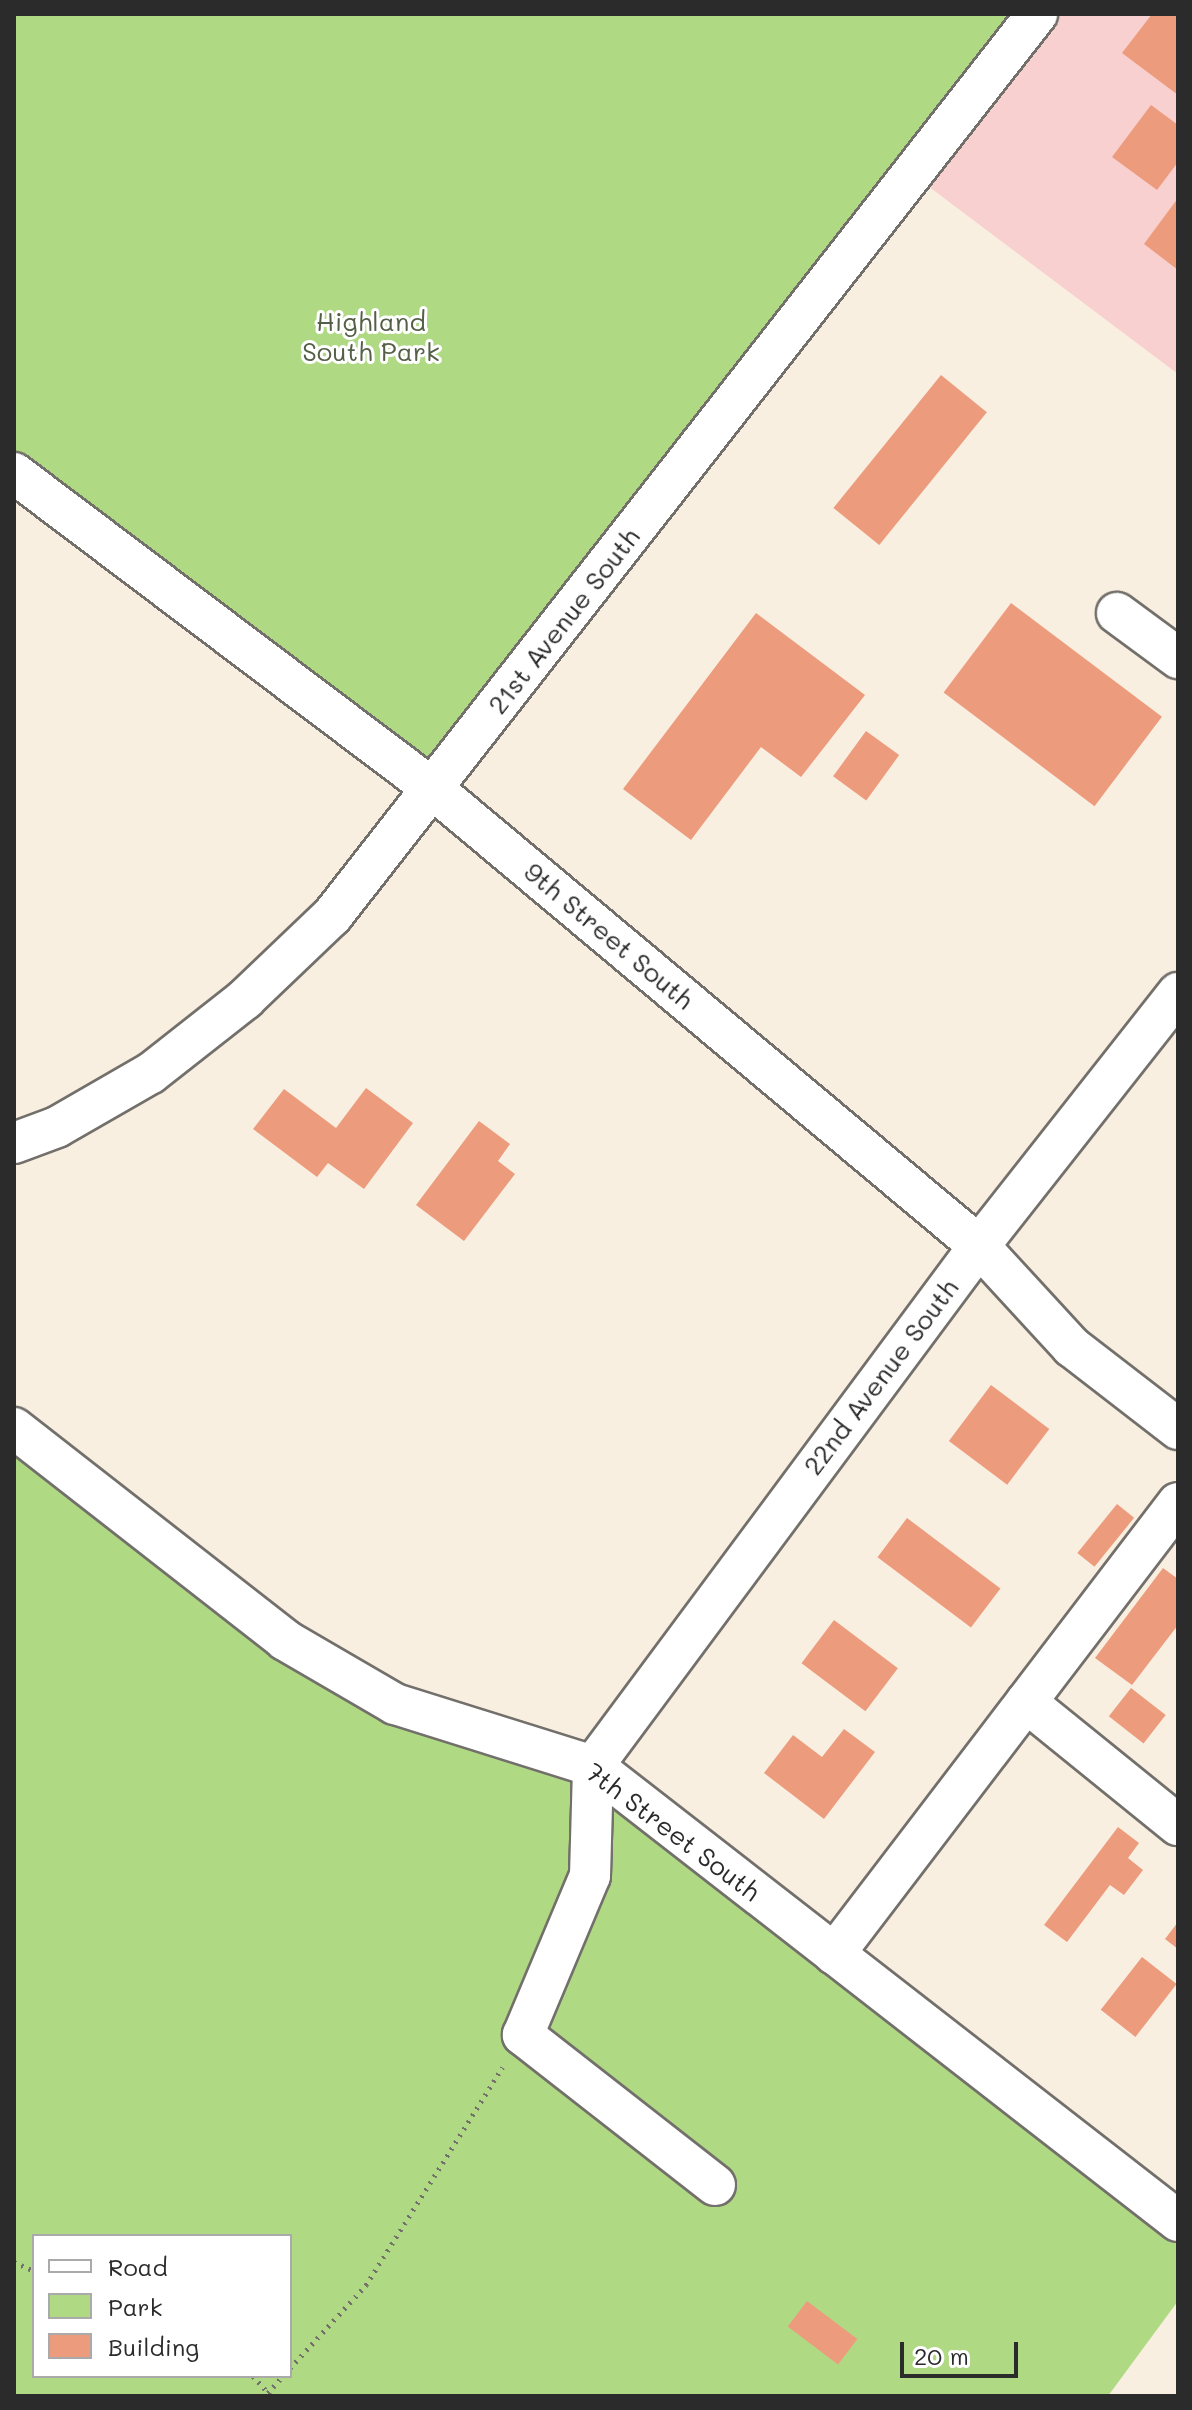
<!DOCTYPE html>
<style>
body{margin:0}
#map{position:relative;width:1192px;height:2410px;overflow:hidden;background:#f9efe1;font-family:Mali,sans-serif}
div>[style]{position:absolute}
.built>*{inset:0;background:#f7d0cf}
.green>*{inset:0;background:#b0d984}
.building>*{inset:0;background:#ed9b7d;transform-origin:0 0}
.path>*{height:5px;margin-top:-2.5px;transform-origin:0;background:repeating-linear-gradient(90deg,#73706b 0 2px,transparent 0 8px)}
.roads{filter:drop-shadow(2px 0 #73706b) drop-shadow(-2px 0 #73706b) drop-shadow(0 2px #73706b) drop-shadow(0 -2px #73706b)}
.minor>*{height:40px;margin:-20px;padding:0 20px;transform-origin:20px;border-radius:20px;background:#fff}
span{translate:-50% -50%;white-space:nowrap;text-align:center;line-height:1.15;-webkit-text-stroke:6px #fff;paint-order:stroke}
.park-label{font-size:26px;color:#535f46}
.street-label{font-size:26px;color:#2b2b2b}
.frame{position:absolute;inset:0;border:16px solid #2b2b2b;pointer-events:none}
.legend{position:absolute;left:32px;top:2234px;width:260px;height:144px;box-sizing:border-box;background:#fff;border:2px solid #aaa;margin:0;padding:10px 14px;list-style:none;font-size:24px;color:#2b2b2b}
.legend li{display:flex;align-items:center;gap:16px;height:40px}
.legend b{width:40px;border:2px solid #aaa}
.scale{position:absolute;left:900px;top:2342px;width:118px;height:36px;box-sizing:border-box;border:4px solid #2b2b2b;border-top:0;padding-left:10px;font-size:24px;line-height:28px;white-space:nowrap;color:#2b2b2b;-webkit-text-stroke:6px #fff;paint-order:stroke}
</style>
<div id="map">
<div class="built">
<i style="clip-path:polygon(1037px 14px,1178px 14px,1178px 374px,912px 174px)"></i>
</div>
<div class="green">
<i style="clip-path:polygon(14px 14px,1033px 14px,433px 789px,14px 473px)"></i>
<i style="clip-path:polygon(evenodd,14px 1428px,285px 1640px,593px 1766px,1178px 2221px,1178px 2301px,1108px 2396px,14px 2396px,14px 1428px,34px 2236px,290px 2236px,290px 2376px,34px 2376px,34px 2236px)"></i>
</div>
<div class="building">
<i style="clip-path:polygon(1152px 14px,1178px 14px,1178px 95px,1122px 53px)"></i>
<i style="clip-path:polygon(1151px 105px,1178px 125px,1178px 162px,1157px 190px,1112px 157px)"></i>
<i style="clip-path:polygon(1178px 198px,1178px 270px,1144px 244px)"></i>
<i style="left:941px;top:375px;width:59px;height:171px;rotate:39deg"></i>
<i style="left:1011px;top:603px;width:189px;height:112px;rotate:37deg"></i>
<i style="clip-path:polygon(756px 613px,865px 695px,801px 777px,761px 747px,691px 840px,623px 789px)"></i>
<i style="left:866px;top:731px;width:41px;height:56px;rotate:36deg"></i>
<i style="clip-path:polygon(366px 1088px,413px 1123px,364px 1189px,328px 1163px,317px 1177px,253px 1129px,284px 1089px,336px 1128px)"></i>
<i style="clip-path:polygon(479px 1121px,510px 1144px,498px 1161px,515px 1174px,464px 1241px,416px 1205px)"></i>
<i style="left:991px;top:1385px;width:73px;height:70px;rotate:37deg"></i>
<i style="left:1117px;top:1504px;width:22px;height:63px;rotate:39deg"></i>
<i style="left:907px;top:1518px;width:117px;height:49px;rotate:37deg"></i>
<i style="clip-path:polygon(1163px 1568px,1178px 1579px,1178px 1625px,1132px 1685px,1095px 1658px)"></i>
<i style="left:834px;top:1620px;width:80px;height:54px;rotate:37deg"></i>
<i style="left:1131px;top:1688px;width:44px;height:36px;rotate:38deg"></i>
<i style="clip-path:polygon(844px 1729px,875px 1752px,824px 1819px,764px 1773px,793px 1735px,822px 1757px)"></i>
<i style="clip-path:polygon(1118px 1827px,1139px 1843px,1128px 1858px,1143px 1870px,1124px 1895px,1110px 1885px,1067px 1942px,1044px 1925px)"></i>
<i style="clip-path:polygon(1178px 1922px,1178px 1949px,1165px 1939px)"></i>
<i style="left:1142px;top:1957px;width:44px;height:67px;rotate:38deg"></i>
<i style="left:807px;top:2301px;width:63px;height:32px;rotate:37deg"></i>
</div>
<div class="path">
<i style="left:14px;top:2262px;width:22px;rotate:24deg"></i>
<i style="left:290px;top:2368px;width:113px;rotate:-47.5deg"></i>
<i style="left:366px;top:2285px;width:257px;rotate:-57.9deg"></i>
<i style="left:253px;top:2376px;width:27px;rotate:48deg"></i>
<i style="left:268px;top:2393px;width:23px;rotate:-49deg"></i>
</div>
<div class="roads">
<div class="minor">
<i style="left:14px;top:473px;width:525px;rotate:37.02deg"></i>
<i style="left:433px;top:789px;width:712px;rotate:39.93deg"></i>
<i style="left:979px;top:1246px;width:137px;rotate:47.4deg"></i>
<i style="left:1072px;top:1347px;width:134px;rotate:37.7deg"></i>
<i style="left:1117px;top:613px;width:76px;rotate:36.4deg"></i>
<i style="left:14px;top:1143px;width:46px;rotate:-20.4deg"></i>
<i style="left:57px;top:1127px;width:108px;rotate:-29.9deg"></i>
<i style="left:151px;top:1073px;width:120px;rotate:-38.2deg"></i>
<i style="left:245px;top:999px;width:120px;rotate:-43.7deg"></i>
<i style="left:332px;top:916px;width:1145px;rotate:-51.99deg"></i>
<i style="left:14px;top:1428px;width:344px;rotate:38deg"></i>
<i style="left:285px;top:1640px;width:127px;rotate:30.2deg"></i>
<i style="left:395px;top:1704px;width:207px;rotate:17.4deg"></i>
<i style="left:593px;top:1766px;width:741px;rotate:37.87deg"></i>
<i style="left:1026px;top:1702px;width:196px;rotate:39deg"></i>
<i style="left:834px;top:1954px;width:567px;rotate:-52.67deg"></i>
<i style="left:715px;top:2185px;width:244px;rotate:-142deg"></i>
<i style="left:523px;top:2035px;width:173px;rotate:-67.2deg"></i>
<i style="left:590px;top:1876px;width:110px;rotate:-88.4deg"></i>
<i style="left:593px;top:1766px;width:648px;rotate:-53.41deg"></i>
<i style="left:979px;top:1246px;width:322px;rotate:-51.8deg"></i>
</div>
</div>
<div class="park-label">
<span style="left:371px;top:337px">Highland<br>South Park</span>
</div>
<div class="street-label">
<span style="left:564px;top:621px;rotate:-52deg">21st Avenue South</span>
<span style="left:609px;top:936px;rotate:40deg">9th Street South</span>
<span style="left:881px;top:1377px;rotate:-53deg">22nd Avenue South</span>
<span style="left:673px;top:1832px;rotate:37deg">7th Street South</span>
</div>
<div class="frame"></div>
<ul class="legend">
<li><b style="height:10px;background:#fff"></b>Road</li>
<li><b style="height:22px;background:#b0d984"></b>Park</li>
<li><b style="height:22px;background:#ed9b7d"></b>Building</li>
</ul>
<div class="scale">20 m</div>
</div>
